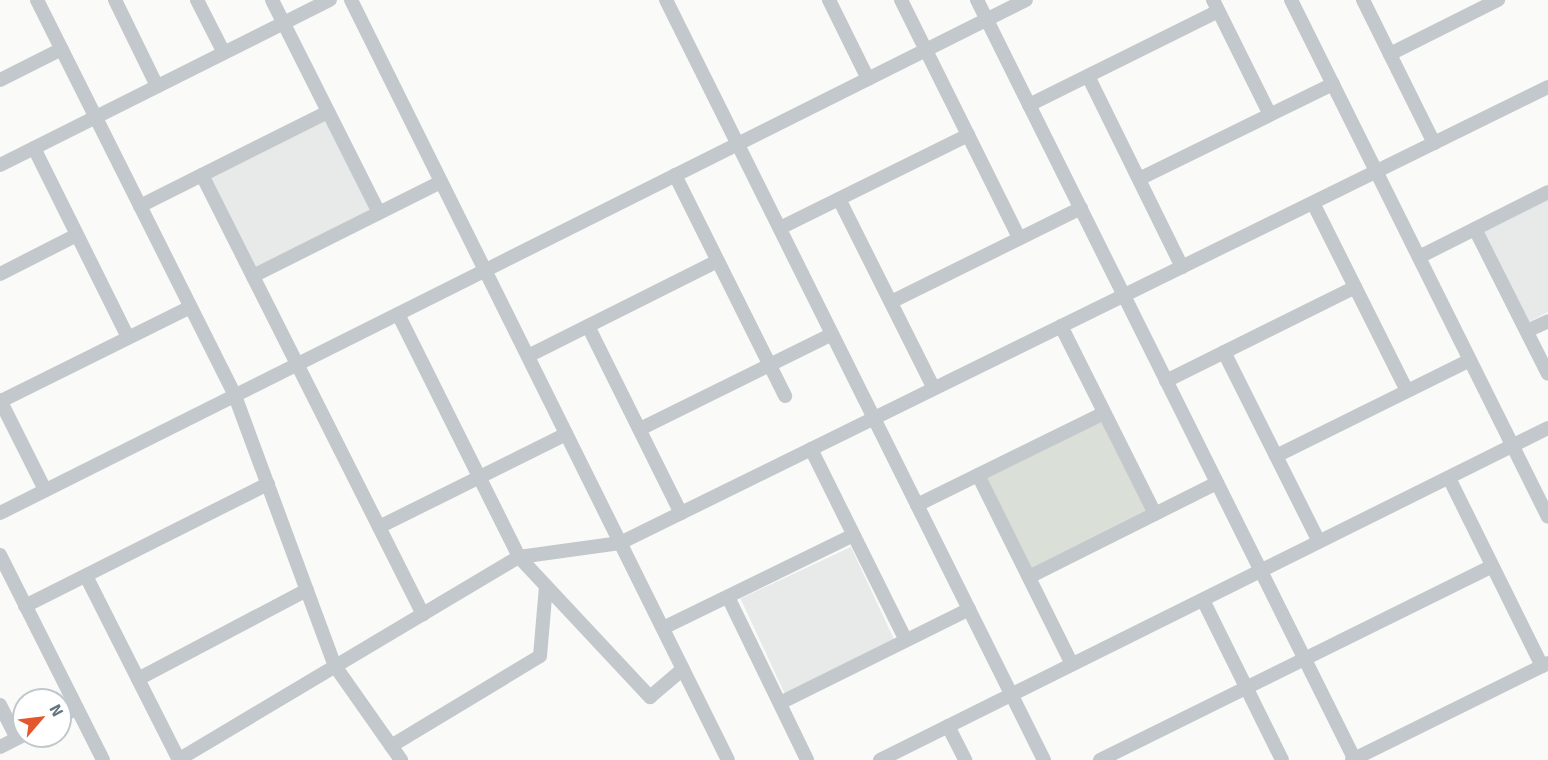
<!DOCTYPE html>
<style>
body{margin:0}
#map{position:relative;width:1548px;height:760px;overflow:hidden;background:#fafaf8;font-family:Signika,sans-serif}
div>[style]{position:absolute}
.built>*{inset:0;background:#e8e9e9;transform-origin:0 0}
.green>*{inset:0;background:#dadfd7;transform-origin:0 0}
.minor>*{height:14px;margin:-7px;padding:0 7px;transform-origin:7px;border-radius:7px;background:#c3c8cc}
span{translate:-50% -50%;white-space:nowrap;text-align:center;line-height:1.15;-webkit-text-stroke:6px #fff;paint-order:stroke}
.north{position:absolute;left:12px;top:688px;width:60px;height:60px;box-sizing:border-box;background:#fff;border:2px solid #c1c8cd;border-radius:50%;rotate:62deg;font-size:16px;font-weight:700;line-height:24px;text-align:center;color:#657683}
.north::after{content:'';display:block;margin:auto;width:21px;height:27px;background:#e4572e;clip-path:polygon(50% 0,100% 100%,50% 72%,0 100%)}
</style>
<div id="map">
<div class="built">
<i style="left:326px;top:119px;width:101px;height:134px;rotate:63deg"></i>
<i style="clip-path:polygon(1548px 199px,1548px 312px,1529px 322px,1483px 232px)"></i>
<i style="left:851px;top:547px;width:105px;height:122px;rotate:65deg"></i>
</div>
<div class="green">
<i style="left:1104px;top:417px;width:105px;height:137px;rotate:63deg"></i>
</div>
<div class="minor">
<i style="left:37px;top:0;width:443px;rotate:63.4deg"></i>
<i style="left:235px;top:396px;width:288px;rotate:69.7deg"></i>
<i style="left:335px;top:666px;width:115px;rotate:54.9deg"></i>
<i style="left:115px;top:0;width:96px;rotate:64deg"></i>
<i style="left:197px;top:0;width:59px;rotate:63deg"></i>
<i style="left:272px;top:0;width:238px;rotate:63.3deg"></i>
<i style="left:351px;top:0;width:848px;rotate:63.62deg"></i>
<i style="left:666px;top:0;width:849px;rotate:63.56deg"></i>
<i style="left:829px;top:0;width:88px;rotate:63.7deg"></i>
<i style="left:901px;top:0;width:266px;rotate:63.6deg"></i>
<i style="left:977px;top:0;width:849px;rotate:63.56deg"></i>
<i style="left:1213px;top:0;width:128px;rotate:63.6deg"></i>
<i style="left:1291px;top:0;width:577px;rotate:63.57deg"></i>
<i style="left:1363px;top:0;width:160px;rotate:63.6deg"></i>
<i style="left:1390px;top:54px;width:121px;rotate:-26.6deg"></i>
<i style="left:1088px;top:76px;width:213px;rotate:63.8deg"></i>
<i style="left:0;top:80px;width:69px;rotate:-26.6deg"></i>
<i style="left:1029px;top:105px;width:211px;rotate:-26.4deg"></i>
<i style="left:34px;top:148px;width:211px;rotate:63.6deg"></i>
<i style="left:0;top:165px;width:369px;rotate:-26.6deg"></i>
<i style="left:202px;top:175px;width:492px;rotate:63.3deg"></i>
<i style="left:675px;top:175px;width:247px;rotate:63.5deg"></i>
<i style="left:1139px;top:179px;width:216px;rotate:-26.1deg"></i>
<i style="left:839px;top:199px;width:212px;rotate:63.4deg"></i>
<i style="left:1313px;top:203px;width:210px;rotate:63.4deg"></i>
<i style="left:140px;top:206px;width:210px;rotate:-26.6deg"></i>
<i style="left:780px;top:228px;width:210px;rotate:-26.3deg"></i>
<i style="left:1475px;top:229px;width:162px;rotate:63.3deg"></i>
<i style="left:1419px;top:257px;width:144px;rotate:-26.7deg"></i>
<i style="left:0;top:274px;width:86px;rotate:-26.9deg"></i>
<i style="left:253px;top:276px;width:210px;rotate:-26.6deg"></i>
<i style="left:891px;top:302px;width:212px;rotate:-26.3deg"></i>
<i style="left:398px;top:314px;width:271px;rotate:63.5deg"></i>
<i style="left:519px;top:557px;width:192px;rotate:46.9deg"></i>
<i style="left:650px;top:697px;width:43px;rotate:-40.3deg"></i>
<i style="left:588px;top:326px;width:209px;rotate:63.6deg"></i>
<i style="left:1061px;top:326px;width:210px;rotate:63.4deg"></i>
<i style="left:1527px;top:331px;width:23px;rotate:-25deg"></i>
<i style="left:1224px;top:352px;width:212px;rotate:63.4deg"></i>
<i style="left:528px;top:356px;width:212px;rotate:-26.6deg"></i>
<i style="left:1166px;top:381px;width:211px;rotate:-26.4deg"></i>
<i style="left:0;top:400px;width:101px;rotate:63.4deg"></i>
<i style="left:1px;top:401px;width:211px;rotate:-26.4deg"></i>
<i style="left:640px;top:429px;width:214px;rotate:-26.3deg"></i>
<i style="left:811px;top:449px;width:213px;rotate:63.6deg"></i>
<i style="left:1276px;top:456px;width:216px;rotate:-26.3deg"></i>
<i style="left:978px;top:475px;width:211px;rotate:63.6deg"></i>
<i style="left:1449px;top:478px;width:210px;rotate:63.7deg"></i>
<i style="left:917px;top:505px;width:208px;rotate:-26.2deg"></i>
<i style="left:0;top:513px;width:1147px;rotate:-26.57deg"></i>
<i style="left:379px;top:527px;width:209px;rotate:-26.4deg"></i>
<i style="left:0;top:555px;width:229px;rotate:63.3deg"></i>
<i style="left:86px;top:576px;width:206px;rotate:63.2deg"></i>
<i style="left:1029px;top:577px;width:210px;rotate:-26.6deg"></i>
<i style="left:728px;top:597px;width:181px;rotate:64.1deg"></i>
<i style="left:1203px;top:600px;width:178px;rotate:63.7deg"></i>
<i style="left:25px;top:606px;width:272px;rotate:-26.7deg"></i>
<i style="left:663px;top:628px;width:212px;rotate:-26deg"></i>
<i style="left:138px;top:679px;width:191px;rotate:-27.8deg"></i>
<i style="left:780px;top:703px;width:211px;rotate:-26.4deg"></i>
<i style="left:0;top:705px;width:37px;rotate:63deg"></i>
<i style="left:60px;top:717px;width:19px;rotate:-28deg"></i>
<i style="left:948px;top:726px;width:38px;rotate:63deg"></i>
<i style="left:391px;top:746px;width:174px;rotate:-31.1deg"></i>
<i style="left:540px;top:656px;width:70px;rotate:-85.1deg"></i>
<i style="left:0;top:747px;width:27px;rotate:-27deg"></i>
<i style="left:178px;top:760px;width:397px;rotate:-30.8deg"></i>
<i style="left:519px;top:557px;width:102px;rotate:-7.9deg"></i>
<i style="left:620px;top:543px;width:1034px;rotate:-26.17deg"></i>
<i style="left:880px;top:760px;width:746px;rotate:-26.43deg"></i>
<i style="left:1100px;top:760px;width:437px;rotate:-26.3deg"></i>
<i style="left:1352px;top:760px;width:219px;rotate:-26.3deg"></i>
</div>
<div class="north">N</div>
</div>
